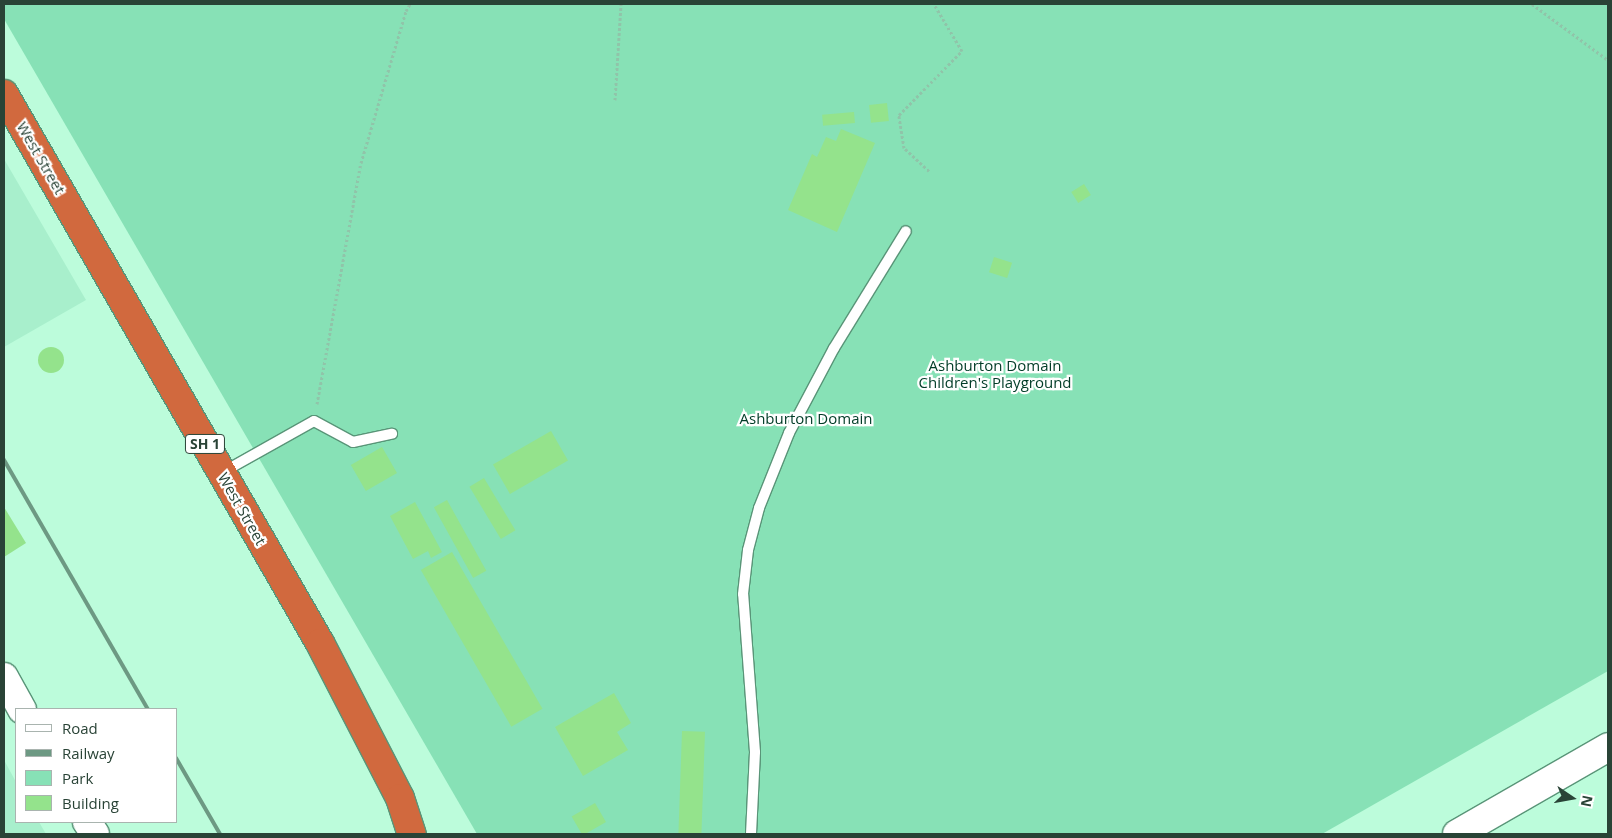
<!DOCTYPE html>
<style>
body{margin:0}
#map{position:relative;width:1612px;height:838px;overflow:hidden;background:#bcfcdb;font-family:"Open Sans",sans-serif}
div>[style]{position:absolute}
.built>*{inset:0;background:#a8efcc}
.green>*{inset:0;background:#87e1b6}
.building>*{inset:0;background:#94e38c;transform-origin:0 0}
.round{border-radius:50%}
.path>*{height:3px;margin-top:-1.5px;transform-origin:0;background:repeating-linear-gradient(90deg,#90c4a9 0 2.5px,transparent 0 5px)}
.roads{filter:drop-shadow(1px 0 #599578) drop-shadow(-1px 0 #599578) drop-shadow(0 1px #599578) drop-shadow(0 -1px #599578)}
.lane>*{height:10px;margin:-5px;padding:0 5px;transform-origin:5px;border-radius:5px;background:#fff}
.secondary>*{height:28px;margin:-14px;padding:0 14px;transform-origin:14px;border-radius:14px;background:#fff}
.highway>*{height:28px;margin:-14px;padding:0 14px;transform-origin:14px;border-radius:14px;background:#d1693e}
.rail>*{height:4px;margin:-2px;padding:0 2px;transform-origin:2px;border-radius:2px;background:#6d9983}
span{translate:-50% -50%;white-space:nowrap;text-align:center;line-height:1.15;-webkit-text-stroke:4.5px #fff;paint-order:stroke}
.shield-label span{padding:1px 4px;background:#fff;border:1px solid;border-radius:4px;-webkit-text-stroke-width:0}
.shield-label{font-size:14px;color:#294336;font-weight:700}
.street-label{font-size:15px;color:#294336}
.park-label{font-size:15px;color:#013c27}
.frame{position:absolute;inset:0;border:5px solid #294336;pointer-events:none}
.legend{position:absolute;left:15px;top:708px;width:162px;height:115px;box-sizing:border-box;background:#fff;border:1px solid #a9b4af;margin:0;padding:6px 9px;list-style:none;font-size:15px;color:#294336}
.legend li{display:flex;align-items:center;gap:10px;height:25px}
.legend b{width:25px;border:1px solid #a9b4af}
.north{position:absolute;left:1547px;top:773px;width:50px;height:50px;-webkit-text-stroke:4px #fff;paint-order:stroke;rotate:102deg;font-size:14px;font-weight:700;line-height:20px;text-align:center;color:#294336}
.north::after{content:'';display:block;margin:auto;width:18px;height:22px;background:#294336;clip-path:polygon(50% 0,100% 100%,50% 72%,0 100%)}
</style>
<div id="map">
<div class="built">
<i style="clip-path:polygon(4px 159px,86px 300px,4px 347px)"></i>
<i style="clip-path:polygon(4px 760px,16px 782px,16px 822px,39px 822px,46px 834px,4px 834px)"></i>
</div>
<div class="green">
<i style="clip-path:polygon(4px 4px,1608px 4px,1608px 671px,1322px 834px,477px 834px,4px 19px)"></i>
</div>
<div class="building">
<i style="left:887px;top:103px;width:18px;height:18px;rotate:84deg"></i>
<i style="left:854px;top:112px;width:11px;height:32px;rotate:85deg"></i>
<i style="clip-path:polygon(841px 129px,875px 143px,837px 232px,788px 210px,812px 154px,817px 157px,826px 137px,836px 141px)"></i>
<i style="left:1084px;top:184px;width:13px;height:15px;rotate:58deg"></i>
<i style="left:994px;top:257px;width:19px;height:16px;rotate:18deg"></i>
<i class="round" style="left:38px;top:347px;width:26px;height:26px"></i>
<i style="left:551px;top:431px;width:34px;height:67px;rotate:60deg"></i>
<i style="left:382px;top:447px;width:30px;height:36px;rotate:60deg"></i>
<i style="left:484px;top:478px;width:61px;height:17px;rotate:59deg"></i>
<i style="left:447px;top:500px;width:81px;height:15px;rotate:61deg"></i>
<i style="clip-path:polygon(415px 502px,442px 552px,431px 558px,428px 551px,413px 559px,390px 516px)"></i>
<i style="clip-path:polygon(4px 507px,26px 543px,4px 557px)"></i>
<i style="left:452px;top:552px;width:181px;height:36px;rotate:60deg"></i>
<i style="clip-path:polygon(614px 693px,631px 723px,617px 732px,628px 750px,583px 776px,555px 727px)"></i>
<i style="left:682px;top:731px;width:23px;height:103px;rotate:2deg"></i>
<i style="left:595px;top:803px;width:22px;height:27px;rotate:60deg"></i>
</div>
<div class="path">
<i style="left:1532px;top:4px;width:94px;rotate:36.4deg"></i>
<i style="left:615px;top:100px;width:96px;rotate:-86.4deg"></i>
<i style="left:929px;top:171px;width:34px;rotate:-137deg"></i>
<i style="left:904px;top:148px;width:33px;rotate:-99deg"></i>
<i style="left:899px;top:115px;width:90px;rotate:-45.5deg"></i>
<i style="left:962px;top:51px;width:55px;rotate:-120.8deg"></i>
<i style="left:317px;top:404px;width:245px;rotate:-79.7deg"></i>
<i style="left:361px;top:163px;width:159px;rotate:-73.5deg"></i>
<i style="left:406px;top:11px;width:8px;rotate:-60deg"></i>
</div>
<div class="roads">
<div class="lane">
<i style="left:223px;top:472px;width:104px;rotate:-29.3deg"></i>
<i style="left:314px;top:421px;width:44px;rotate:28.3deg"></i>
<i style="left:353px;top:442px;width:40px;rotate:-12deg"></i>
<i style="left:751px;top:834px;width:82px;rotate:-87.2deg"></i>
<i style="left:755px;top:752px;width:158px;rotate:-94.3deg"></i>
<i style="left:743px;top:594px;width:44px;rotate:-83.5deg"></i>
<i style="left:748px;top:550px;width:43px;rotate:-75.3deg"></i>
<i style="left:759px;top:508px;width:81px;rotate:-68.2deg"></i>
<i style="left:789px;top:433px;width:96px;rotate:-62.1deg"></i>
<i style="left:834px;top:348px;width:137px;rotate:-58.4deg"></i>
</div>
<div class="secondary">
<i style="left:4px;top:677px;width:37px;rotate:61deg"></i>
<i style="left:87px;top:822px;width:14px;rotate:56deg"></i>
<i style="left:1457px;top:834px;width:174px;rotate:-29.9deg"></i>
</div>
<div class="highway">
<i style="left:4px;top:94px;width:633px;rotate:60.08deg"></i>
<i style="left:320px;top:643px;width:174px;rotate:62.7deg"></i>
<i style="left:400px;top:798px;width:38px;rotate:72deg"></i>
</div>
</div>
<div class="rail">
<i style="left:4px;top:460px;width:288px;rotate:60deg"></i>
<i style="left:176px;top:758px;width:88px;rotate:59.9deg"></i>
</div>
<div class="shield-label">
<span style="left:205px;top:444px">SH 1</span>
</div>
<div class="street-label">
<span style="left:41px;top:158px;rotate:60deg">West Street</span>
<span style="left:242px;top:509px;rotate:60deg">West Street</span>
</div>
<div class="park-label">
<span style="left:995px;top:374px">Ashburton Domain<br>Children's Playground</span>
<span style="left:806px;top:419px">Ashburton Domain</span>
</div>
<div class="frame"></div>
<ul class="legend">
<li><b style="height:6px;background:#fff"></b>Road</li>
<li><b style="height:6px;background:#6d9983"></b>Railway</li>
<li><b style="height:14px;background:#87e1b6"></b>Park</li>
<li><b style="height:14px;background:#94e38c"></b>Building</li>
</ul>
<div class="north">N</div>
</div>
